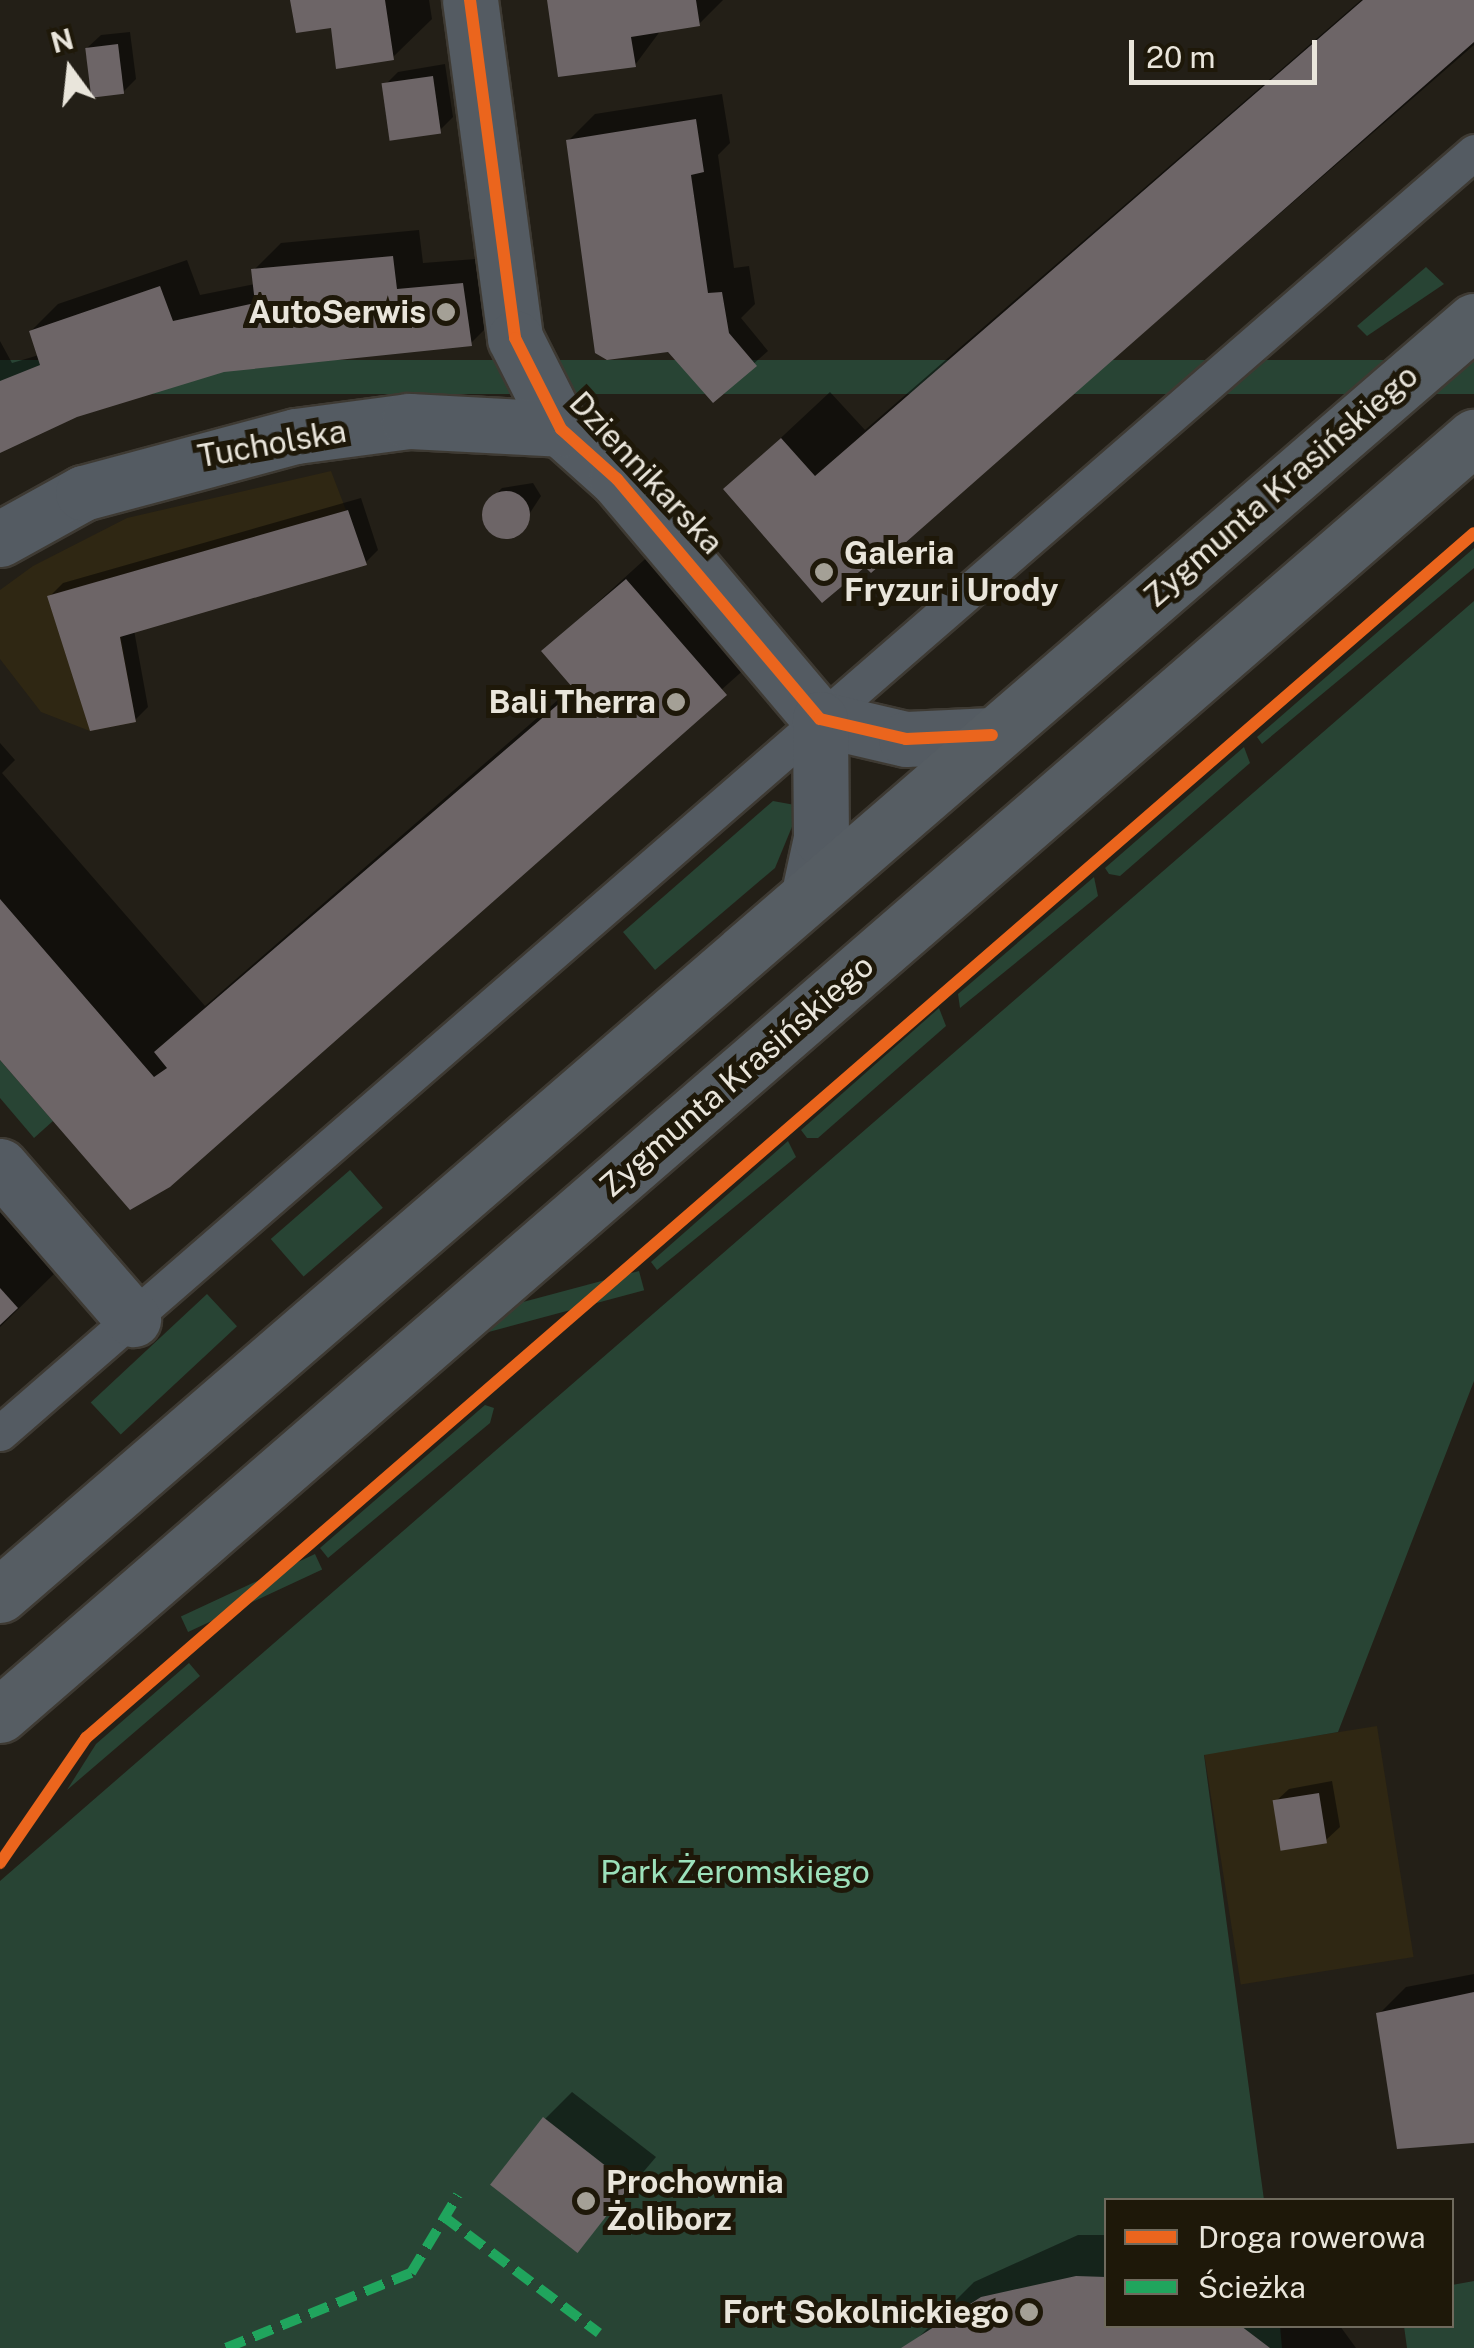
<!DOCTYPE html>
<meta charset="utf-8">
<style>
body{margin:0}
#map{position:relative;width:1474px;height:2348px;overflow:hidden;background:#231f17;font-family:"Public Sans",sans-serif}
div>[style]{position:absolute}
.built>*{inset:0;background:#2f2713;transform-origin:0 0}
.green>*{inset:0;background:#284434;transform-origin:0 0}
.shadow>*{inset:0;background:#0007}
.building>*{inset:0;background:#6d6567;transform-origin:0 0}
.round{border-radius:50%}
.roads{filter:drop-shadow(2px 0 #3e3a33) drop-shadow(-2px 0 #3e3a33) drop-shadow(0 2px #3e3a33) drop-shadow(0 -2px #3e3a33)}
.service>*{height:35px;margin:-17.5px;padding:0 17.5px;transform-origin:17.5px;border-radius:17.5px;background:#545b62}
.minor>*{height:55px;margin:-27.5px;padding:0 27.5px;transform-origin:27.5px;border-radius:27.5px;background:#545b62}
.secondary>*{height:55px;margin:-27.5px;padding:0 27.5px;transform-origin:27.5px;border-radius:27.5px;background:#565d63}
.quiet>*{height:10px;margin-top:-5px;transform-origin:0;background:repeating-linear-gradient(90deg,#20a55d 0 20px,transparent 0 30px)}
.cycleway>*{height:12px;margin:-6px;padding:0 6px;transform-origin:6px;border-radius:6px;background:#eb651d}
.dots>*{width:28px;height:28px;translate:-50% -50%;box-sizing:border-box;border:5px solid #1e1809;border-radius:50%}
span{translate:-50% -50%;white-space:nowrap;text-align:center;line-height:1.15;-webkit-text-stroke:10px #1e1809;paint-order:stroke}
.poi-label{font-size:32px;color:#e9e5db;font-weight:700}
.right{translate:-100% -50%;text-align:right}
.left{translate:0 -50%;text-align:left}
.street-label{font-size:32px;color:#e9e5db}
.park-label{font-size:32px;color:#9ce1bb}
.legend{position:absolute;left:1104px;top:2198px;width:350px;height:130px;box-sizing:border-box;background:#1e1809;border:2px solid #6f6a5d;margin:0;padding:12px 18px;list-style:none;font-size:30px;color:#e9e5db}
.legend li{display:flex;align-items:center;gap:20px;height:50px}
.legend b{width:50px;border:2px solid #6f6a5d}
.north{position:absolute;left:20px;top:20px;width:100px;height:100px;-webkit-text-stroke:8px #1e1809;paint-order:stroke;rotate:345deg;font-size:28px;font-weight:700;line-height:40px;text-align:center;color:#e9e5db}
.north::after{content:'';display:block;margin:auto;width:35px;height:45px;background:#e9e5db;clip-path:polygon(50% 0,100% 100%,50% 72%,0 100%)}
.scale{position:absolute;left:1129px;top:40px;width:188px;height:45px;box-sizing:border-box;border:5px solid #e9e5db;border-top:0;padding-left:12px;font-size:30px;line-height:35px;white-space:nowrap;color:#e9e5db;-webkit-text-stroke:8px #1e1809;paint-order:stroke}
</style>
<div id="map">
<div class="built">
<i style="clip-path:polygon(331px 471px,367px 565px,121px 636px,136px 722px,90px 731px,41px 712px,0 659px,0 590px,33px 566px,127px 518px)"></i>
<i style="left:1377px;top:1726px;width:234px;height:175px;rotate:81deg"></i>
</div>
<div class="green">
<i style="clip-path:polygon(1426px 267px,1444px 284px,1367px 336px,1357px 326px)"></i>
<i style="left:1474px;top:360px;width:34px;height:1953px;rotate:90deg"></i>
<i style="clip-path:polygon(1474px 548px,1474px 568px,1262px 744px,1257px 737px)"></i>
<i style="clip-path:polygon(1474px 601px,1474px 1381px,1338px 1732px,1204px 1755px,1264px 2200px,1106px 2200px,1106px 2326px,1280px 2326px,1282px 2348px,0 2348px,0 1881px)"></i>
<i style="clip-path:polygon(1244px 747px,1250px 763px,1120px 876px,1109px 874px,1105px 868px)"></i>
<i style="clip-path:polygon(773px 801px,795px 805px,796px 817px,775px 868px,655px 970px,623px 932px)"></i>
<i style="clip-path:polygon(1094px 877px,1098px 896px,960px 1008px,958px 994px)"></i>
<i style="clip-path:polygon(939px 1008px,946px 1026px,818px 1138px,807px 1138px,801px 1130px)"></i>
<i style="clip-path:polygon(0 1060px,53px 1121px,34px 1138px,0 1098px)"></i>
<i style="clip-path:polygon(788px 1141px,796px 1157px,657px 1270px,651px 1262px)"></i>
<i style="left:350px;top:1170px;width:50px;height:105px;rotate:49deg"></i>
<i style="left:639px;top:1271px;width:20px;height:185px;rotate:75deg"></i>
<i style="left:207px;top:1294px;width:44px;height:159px;rotate:47deg"></i>
<i style="clip-path:polygon(485px 1405px,494px 1408px,490px 1423px,328px 1558px,320px 1548px)"></i>
<i style="left:315px;top:1554px;width:17px;height:148px;rotate:65deg"></i>
<i style="clip-path:polygon(189px 1663px,200px 1676px,67px 1790px,96px 1744px)"></i>
<i style="clip-path:polygon(1474px 2281px,1474px 2348px,1407px 2348px,1404px 2326px,1452px 2326px,1452px 2285px)"></i>
</div>
<div class="shadow">
<i style="clip-path:polygon(293px 0,429px 0,432px 19px,393px 57px)"></i>
<i style="clip-path:polygon(549px 0,723px 0,699px 24px,661px 30px,635px 65px)"></i>
<i style="clip-path:polygon(1361px 0,1474px 0,1474px 45px,871px 569px,726px 489px,830px 392px,865px 430px)"></i>
<i style="clip-path:polygon(130px 32px,136px 79px,123px 92px,87px 48px,101px 35px)"></i>
<i style="clip-path:polygon(445px 64px,453px 117px,440px 130px,385px 85px,398px 72px)"></i>
<i style="clip-path:polygon(722px 94px,730px 143px,718px 155px,734px 268px,749px 266px,755px 304px,741px 318px,768px 351px,713px 400px,568px 141px,595px 114px)"></i>
<i style="clip-path:polygon(419px 230px,423px 263px,489px 258px,498px 316px,471px 343px,224px 370px,76px 415px,0 450px,0 341px,12px 363px,39px 355px,31px 331px,58px 304px,187px 260px,200px 295px,255px 284px,254px 270px,281px 243px)"></i>
<i style="clip-path:polygon(533px 483px,541px 496px,524px 522px,510px 536px,494px 533px,488px 502px,502px 488px)"></i>
<i style="clip-path:polygon(361px 498px,378px 550px,365px 563px,134px 630px,148px 707px,135px 720px,50px 596px,63px 583px)"></i>
<i style="clip-path:polygon(688px 520px,785px 633px,168px 1184px,0 1056px,0 743px,15px 760px,2px 773px,205px 1006px,574px 686px,544px 651px)"></i>
<i style="clip-path:polygon(0 1203px,58px 1270px,0 1327px)"></i>
<i style="clip-path:polygon(1332px 1781px,1340px 1827px,1326px 1840px,1275px 1802px,1289px 1789px)"></i>
<i style="clip-path:polygon(1474px 1974px,1474px 2139px,1379px 2014px,1406px 1987px)"></i>
<i style="clip-path:polygon(572px 2092px,656px 2157px,578px 2249px,545px 2119px)"></i>
<i style="clip-path:polygon(1078px 2235px,1106px 2235px,1106px 2326px,1340px 2326px,1356px 2348px,908px 2348px,974px 2282px)"></i>
</div>
<div class="building">
<i style="clip-path:polygon(290px 0,385px 0,394px 60px,336px 69px,331px 28px,296px 33px)"></i>
<i style="clip-path:polygon(547px 0,696px 0,700px 26px,631px 37px,636px 67px,558px 77px)"></i>
<i style="clip-path:polygon(1363px 0,1474px 0,1474px 42px,871px 573px,865px 567px,822px 603px,723px 489px,781px 438px,815px 476px)"></i>
<i style="left:118px;top:44px;width:50px;height:33px;rotate:83deg"></i>
<i style="left:433px;top:76px;width:58px;height:52px;rotate:82deg"></i>
<i style="clip-path:polygon(696px 119px,704px 172px,691px 175px,708px 293px,722px 292px,729px 333px,757px 366px,713px 403px,668px 352px,607px 360px,595px 353px,566px 140px)"></i>
<i style="clip-path:polygon(393px 256px,397px 289px,463px 283px,472px 346px,224px 372px,77px 417px,0 453px,0 381px,40px 365px,29px 331px,160px 286px,173px 321px,255px 303px,251px 269px)"></i>
<i class="round" style="left:482px;top:491px;width:48px;height:48px"></i>
<i style="clip-path:polygon(348px 510px,367px 565px,120px 637px,136px 722px,90px 731px,47px 596px)"></i>
<i style="clip-path:polygon(626px 579px,727px 695px,170px 1187px,130px 1210px,0 1060px,0 899px,154px 1077px,167px 1068px,154px 1052px,562px 701px,573px 713px,585px 702px,541px 651px)"></i>
<i style="clip-path:polygon(0 1288px,18px 1308px,0 1325px)"></i>
<i style="left:1319px;top:1793px;width:51px;height:47px;rotate:81deg"></i>
<i style="clip-path:polygon(1474px 1992px,1474px 2143px,1397px 2149px,1376px 2013px)"></i>
<i style="left:543px;top:2117px;width:111px;height:86px;rotate:38deg"></i>
<i style="clip-path:polygon(1076px 2276px,1106px 2277px,1106px 2326px,1241px 2326px,1270px 2348px,901px 2348px,981px 2297px)"></i>
</div>
<div class="roads">
<div class="service">
<i style="left:0;top:1433px;width:1953px;rotate:-40.99deg"></i>
</div>
<div class="minor">
<i style="left:470px;top:0;width:341px;rotate:82.4deg"></i>
<i style="left:515px;top:338px;width:102px;rotate:63.2deg"></i>
<i style="left:561px;top:429px;width:75px;rotate:41.8deg"></i>
<i style="left:617px;top:479px;width:314px;rotate:49.8deg"></i>
<i style="left:820px;top:719px;width:88px;rotate:13.1deg"></i>
<i style="left:906px;top:739px;width:86px;rotate:-2.7deg"></i>
<i style="left:0;top:539px;width:95px;rotate:-29deg"></i>
<i style="left:83px;top:493px;width:220px;rotate:-15deg"></i>
<i style="left:296px;top:436px;width:114px;rotate:-7.6deg"></i>
<i style="left:409px;top:421px;width:152px;rotate:3deg"></i>
<i style="left:809px;top:893px;width:56px;rotate:-77.7deg"></i>
<i style="left:821px;top:838px;width:119px;rotate:-90.5deg"></i>
<i style="left:0;top:1166px;width:203px;rotate:49deg"></i>
</div>
<div class="secondary">
<i style="left:0;top:1595px;width:1948px;rotate:-40.84deg"></i>
<i style="left:0;top:1715px;width:1951px;rotate:-40.93deg"></i>
</div>
</div>
<div class="quiet">
<i style="left:443px;top:2216px;width:195px;rotate:36.9deg"></i>
<i style="left:226px;top:2348px;width:200px;rotate:-22.1deg"></i>
<i style="left:411px;top:2273px;width:91px;rotate:-58.9deg"></i>
</div>
<div class="cycleway">
<i style="left:470px;top:0;width:341px;rotate:82.4deg"></i>
<i style="left:515px;top:338px;width:102px;rotate:63.2deg"></i>
<i style="left:561px;top:429px;width:75px;rotate:41.8deg"></i>
<i style="left:617px;top:479px;width:314px;rotate:49.8deg"></i>
<i style="left:820px;top:719px;width:88px;rotate:13.1deg"></i>
<i style="left:906px;top:739px;width:86px;rotate:-2.7deg"></i>
<i style="left:0;top:1863px;width:152px;rotate:-55.5deg"></i>
<i style="left:86px;top:1738px;width:1838px;rotate:-40.96deg"></i>
</div>
<div class="dots">
<i style="left:446px;top:312px;background:#a4a096"></i>
<i style="left:824px;top:572px;background:#a4a096"></i>
<i style="left:676px;top:702px;background:#a4a096"></i>
<i style="left:586px;top:2201px;background:#a4a096"></i>
<i style="left:1029px;top:2312px;background:#a4a096"></i>
</div>
<div class="poi-label">
<span class="right" style="left:426px;top:312px">AutoSerwis</span>
<span class="left" style="left:844px;top:572px">Galeria<br>Fryzur i Urody</span>
<span class="right" style="left:656px;top:702px">Bali Therra</span>
<span class="left" style="left:606px;top:2201px">Prochownia<br>Żoliborz</span>
<span class="right" style="left:1009px;top:2312px">Fort Sokolnickiego</span>
</div>
<div class="street-label">
<span style="left:272px;top:444px;rotate:-10deg">Tucholska</span>
<span style="left:646px;top:473px;rotate:47deg">Dziennikarska</span>
<span style="left:1281px;top:486px;rotate:-41deg">Zygmunta Krasińskiego</span>
<span style="left:737px;top:1076px;rotate:-41deg">Zygmunta Krasińskiego</span>
</div>
<div class="park-label">
<span style="left:735px;top:1872px">Park Żeromskiego</span>
</div>
<ul class="legend">
<li><b style="height:12px;background:#eb651d"></b>Droga rowerowa</li>
<li><b style="height:12px;background:#20a55d"></b>Ścieżka</li>
</ul>
<div class="north">N</div>
<div class="scale">20 m</div>
</div>
